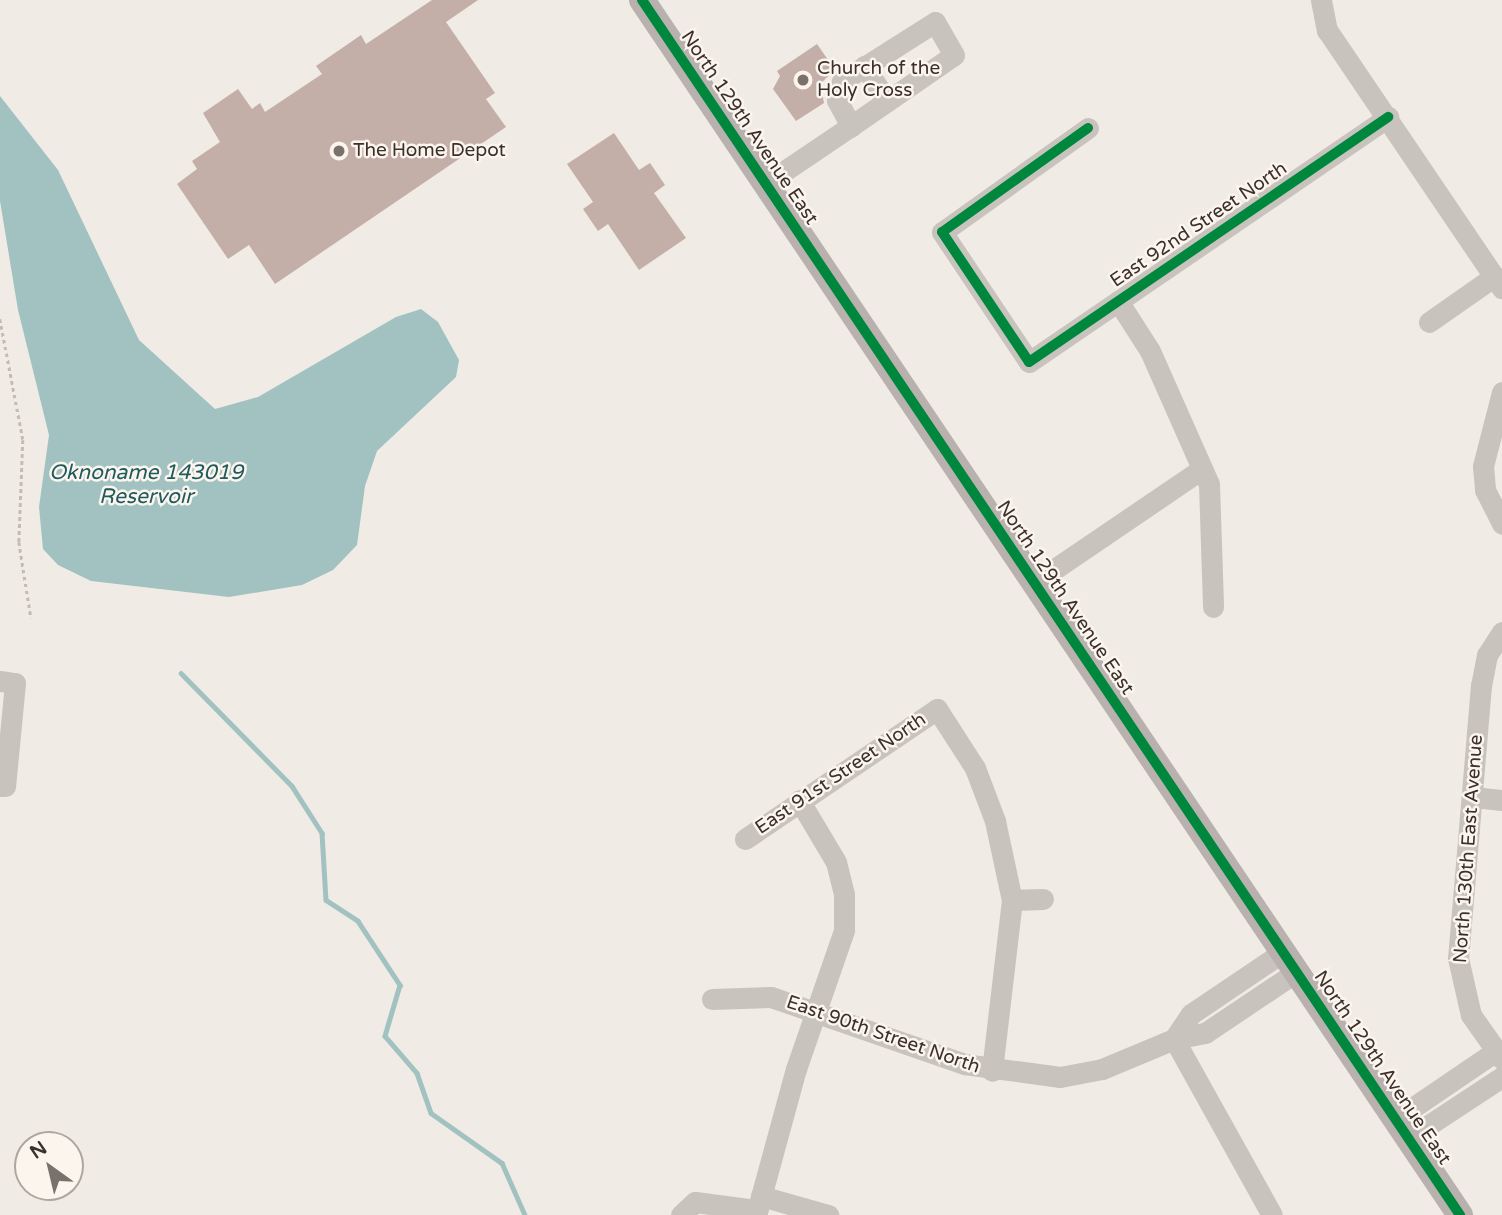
<!DOCTYPE html>
<style>
body{margin:0}
#map{position:relative;width:1502px;height:1215px;overflow:hidden;background:#f0ebe5;font-family:"Varela Round",sans-serif}
div>[style]{position:absolute}
.water>*{inset:0;background:#a1c2c1}
.stream>*{height:4.5px;margin:-2.25px;padding:0 2.25px;transform-origin:2.25px;border-radius:2.25px;background:#a1c2c1}
.building>*{inset:0;background:#c3afa7}
.path>*{height:2.5px;margin-top:-1.25px;transform-origin:0;background:repeating-linear-gradient(90deg,#c2bbb6 0 3.5px,transparent 0 7px)}
.minor>*{height:21px;margin:-10.5px;padding:0 10.5px;transform-origin:10.5px;border-radius:10.5px;background:#c9c3be}
.major>*{height:26px;margin:-13px;padding:0 13px;transform-origin:13px;border-radius:13px;background:#b8b1ad}
.cycleway>*{height:10px;margin:-5px;padding:0 5px;transform-origin:5px;border-radius:5px;background:#00873e}
.dots>*{width:19px;height:19px;translate:-50% -50%;box-sizing:border-box;border:4px solid #fbf5ee;border-radius:50%}
span{translate:-50% -50%;white-space:nowrap;text-align:center;line-height:1.15;-webkit-text-stroke:5px #fbf5ee;paint-order:stroke}
.poi-label{font-size:19px;color:#3b302b}
.left{translate:0 -50%;text-align:left}
.street-label{font-size:19px;color:#3b302b}
.water-label{font-size:21px;color:#1f5a5e;font-style:italic}
.north{position:absolute;left:14px;top:1131px;width:70px;height:70px;box-sizing:border-box;background:#fbf5ee;border:2px solid #aea6a0;border-radius:50%;rotate:326deg;font-size:19px;font-weight:700;line-height:28px;text-align:center;color:#3b302b}
.north::after{content:'';display:block;margin:auto;width:24px;height:32px;background:#7a716c;clip-path:polygon(50% 0,100% 100%,50% 72%,0 100%)}
</style>
<div id="map">
<div class="water">
<i style="clip-path:polygon(0 96px,58px 170px,139px 340px,215px 409px,258px 397px,396px 317px,421px 309px,438px 322px,459px 360px,456px 377px,377px 451px,365px 486px,357px 545px,333px 570px,302px 585px,229px 597px,91px 581px,58px 565px,43px 549px,39px 507px,49px 435px,18px 310px,0 201px)"></i>
</div>
<div class="stream">
<i style="left:181px;top:673px;width:158px;rotate:45.5deg"></i>
<i style="left:292px;top:786px;width:56px;rotate:57.4deg"></i>
<i style="left:322px;top:833px;width:67px;rotate:86.6deg"></i>
<i style="left:326px;top:900px;width:38px;rotate:33deg"></i>
<i style="left:358px;top:921px;width:77px;rotate:56.7deg"></i>
<i style="left:400px;top:985px;width:53px;rotate:106.4deg"></i>
<i style="left:385px;top:1036px;width:49px;rotate:49.1deg"></i>
<i style="left:417px;top:1073px;width:42px;rotate:70.7deg"></i>
<i style="left:431px;top:1113px;width:87px;rotate:35.2deg"></i>
<i style="left:502px;top:1163px;width:57px;rotate:66.1deg"></i>
</div>
<div class="building">
<i style="clip-path:polygon(432px 0,478px 0,446px 22px,495px 93px,486px 99px,506px 127px,275px 284px,249px 245px,228px 259px,177px 184px,197px 169px,192px 161px,220px 142px,203px 113px,238px 89px,252px 109px,260px 103px,265px 112px,322px 74px,316px 66px,361px 35px,366px 44px)"></i>
<i style="clip-path:polygon(817px 44px,835px 70px,820px 84px,824px 103px,796px 121px,773px 89px,780px 76px,777px 71px)"></i>
<i style="clip-path:polygon(614px 133px,639px 170px,650px 163px,665px 185px,654px 193px,686px 238px,639px 270px,608px 224px,598px 231px,583px 209px,593px 202px,567px 164px)"></i>
</div>
<div class="path">
<i style="left:0;top:319px;width:123px;rotate:79.2deg"></i>
<i style="left:23px;top:440px;width:102px;rotate:92.2deg"></i>
<i style="left:19px;top:542px;width:77px;rotate:81deg"></i>
</div>
<div class="minor">
<i style="left:1321px;top:0;width:31px;rotate:79deg"></i>
<i style="left:1327px;top:30px;width:312px;rotate:55.9deg"></i>
<i style="left:864px;top:66px;width:42px;rotate:56.7deg"></i>
<i style="left:1088px;top:128px;width:179px;rotate:144.5deg"></i>
<i style="left:942px;top:232px;width:156px;rotate:56.2deg"></i>
<i style="left:1029px;top:362px;width:435px;rotate:-34.3deg"></i>
<i style="left:765px;top:184px;width:104px;rotate:-34deg"></i>
<i style="left:851px;top:126px;width:125px;rotate:-34.6deg"></i>
<i style="left:954px;top:55px;width:38px;rotate:-120deg"></i>
<i style="left:935px;top:22px;width:110px;rotate:147.6deg"></i>
<i style="left:842px;top:81px;width:20px;rotate:105deg"></i>
<i style="left:837px;top:100px;width:30px;rotate:62deg"></i>
<i style="left:1118px;top:301px;width:59px;rotate:57.4deg"></i>
<i style="left:1150px;top:351px;width:145px;rotate:66.1deg"></i>
<i style="left:1209px;top:484px;width:123px;rotate:88.1deg"></i>
<i style="left:1429px;top:322px;width:80px;rotate:-34.9deg"></i>
<i style="left:1502px;top:392px;width:76px;rotate:104.4deg"></i>
<i style="left:1483px;top:466px;width:24px;rotate:85deg"></i>
<i style="left:1485px;top:490px;width:38px;rotate:63deg"></i>
<i style="left:1034px;top:583px;width:203px;rotate:-34.2deg"></i>
<i style="left:1502px;top:632px;width:27px;rotate:123deg"></i>
<i style="left:1487px;top:655px;width:31px;rotate:101deg"></i>
<i style="left:1481px;top:685px;width:274px;rotate:94.8deg"></i>
<i style="left:1458px;top:958px;width:58px;rotate:77.2deg"></i>
<i style="left:1471px;top:1015px;width:54px;rotate:54.8deg"></i>
<i style="left:0;top:681px;width:15px;rotate:8deg"></i>
<i style="left:15px;top:683px;width:103px;rotate:95.5deg"></i>
<i style="left:5px;top:786px;width:5px;rotate:180deg"></i>
<i style="left:1473px;top:797px;width:29px;rotate:6deg"></i>
<i style="left:745px;top:839px;width:232px;rotate:-34.1deg"></i>
<i style="left:937px;top:709px;width:70px;rotate:57.2deg"></i>
<i style="left:975px;top:768px;width:57px;rotate:69.3deg"></i>
<i style="left:995px;top:821px;width:81px;rotate:77.9deg"></i>
<i style="left:1012px;top:900px;width:172px;rotate:96.7deg"></i>
<i style="left:1012px;top:900px;width:31px;rotate:-2deg"></i>
<i style="left:712px;top:999px;width:59px;rotate:-1.9deg"></i>
<i style="left:771px;top:997px;width:204px;rotate:19.1deg"></i>
<i style="left:964px;top:1064px;width:97px;rotate:7.7deg"></i>
<i style="left:1060px;top:1077px;width:43px;rotate:-10.8deg"></i>
<i style="left:1102px;top:1069px;width:78px;rotate:-22.6deg"></i>
<i style="left:1174px;top:1039px;width:32px;rotate:-11deg"></i>
<i style="left:1205px;top:1033px;width:110px;rotate:-33.8deg"></i>
<i style="left:1174px;top:1039px;width:201px;rotate:60.9deg"></i>
<i style="left:1174px;top:1039px;width:30px;rotate:-56deg"></i>
<i style="left:1191px;top:1014px;width:111px;rotate:-34deg"></i>
<i style="left:1396px;top:1119px;width:121px;rotate:-34.2deg"></i>
<i style="left:1409px;top:1138px;width:111px;rotate:-33.3deg"></i>
<i style="left:761px;top:1196px;width:70px;rotate:15.8deg"></i>
<i style="left:681px;top:1215px;width:19px;rotate:-43deg"></i>
<i style="left:695px;top:1202px;width:63px;rotate:7.4deg"></i>
<i style="left:756px;top:1215px;width:151px;rotate:-74.7deg"></i>
<i style="left:796px;top:1069px;width:147px;rotate:-70.9deg"></i>
<i style="left:844px;top:930px;width:36px;rotate:-90deg"></i>
<i style="left:844px;top:894px;width:33px;rotate:-104deg"></i>
<i style="left:836px;top:862px;width:72px;rotate:-120.8deg"></i>
</div>
<div class="major">
<i style="left:642px;top:0;width:1465px;rotate:56.05deg"></i>
</div>
<div class="cycleway">
<i style="left:642px;top:0;width:1465px;rotate:56.05deg"></i>
<i style="left:1088px;top:128px;width:179px;rotate:144.5deg"></i>
<i style="left:942px;top:232px;width:156px;rotate:56.2deg"></i>
<i style="left:1029px;top:362px;width:435px;rotate:-34.3deg"></i>
</div>
<div class="dots">
<i style="left:803px;top:80px;background:#7a716c"></i>
<i style="left:339px;top:151px;background:#7a716c"></i>
</div>
<div class="poi-label">
<span class="left" style="left:817px;top:80px">Church of the<br>Holy Cross</span>
<span class="left" style="left:353px;top:151px">The Home Depot</span>
</div>
<div class="street-label">
<span style="left:749px;top:128px;rotate:56deg">North 129th Avenue East</span>
<span style="left:1199px;top:225px;rotate:-34deg">East 92nd Street North</span>
<span style="left:1065px;top:598px;rotate:56deg">North 129th Avenue East</span>
<span style="left:841px;top:774px;rotate:-34deg">East 91st Street North</span>
<span style="left:1469px;top:849px;rotate:-86deg">North 130th East Avenue</span>
<span style="left:883px;top:1035px;rotate:19deg">East 90th Street North</span>
<span style="left:1382px;top:1068px;rotate:56deg">North 129th Avenue East</span>
</div>
<div class="water-label">
<span style="left:146px;top:485px">Oknoname 143019<br>Reservoir</span>
</div>
<div class="north">N</div>
</div>
